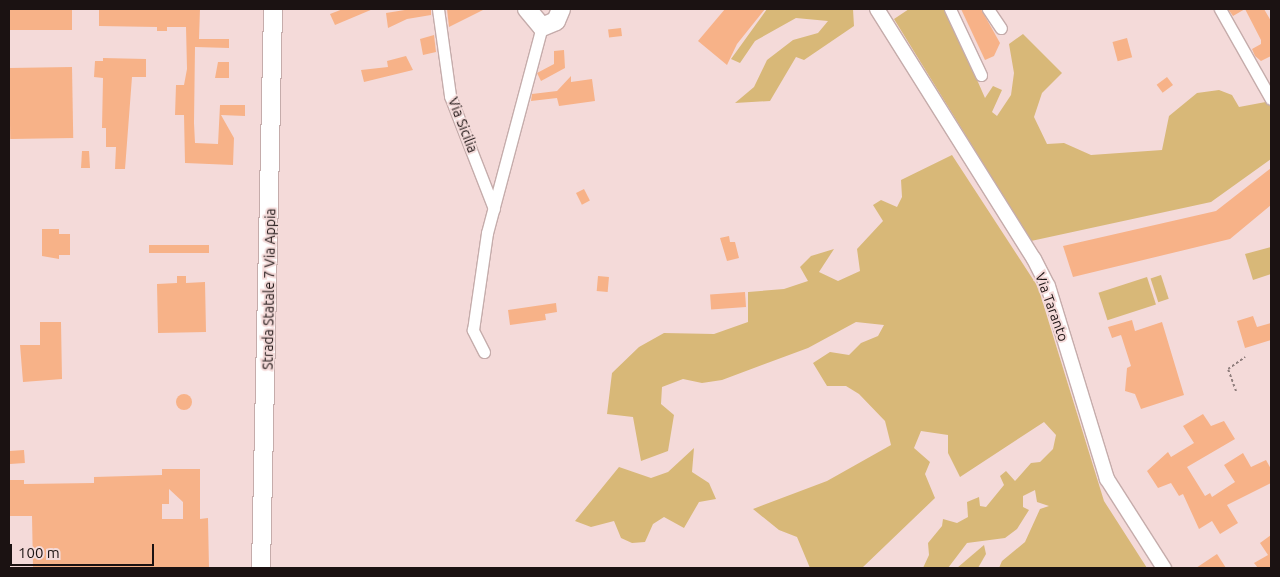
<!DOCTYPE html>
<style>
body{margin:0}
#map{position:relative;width:1280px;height:577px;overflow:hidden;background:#f4dad9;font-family:Ubuntu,sans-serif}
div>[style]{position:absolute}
.green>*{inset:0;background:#d8b878;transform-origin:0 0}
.building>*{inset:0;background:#f7b288;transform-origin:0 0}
.round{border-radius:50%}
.path>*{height:2px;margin-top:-1px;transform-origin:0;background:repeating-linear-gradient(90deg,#907e7d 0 2.5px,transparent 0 5px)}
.roads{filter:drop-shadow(1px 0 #c5acab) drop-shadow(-1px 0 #c5acab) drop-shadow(0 1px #c5acab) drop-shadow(0 -1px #c5acab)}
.minor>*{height:11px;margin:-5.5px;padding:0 5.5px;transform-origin:5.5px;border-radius:5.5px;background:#fff}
.tertiary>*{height:14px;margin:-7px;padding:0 7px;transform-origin:7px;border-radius:7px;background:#fff}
.primary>*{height:18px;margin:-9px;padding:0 9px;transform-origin:9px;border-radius:9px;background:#fff}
span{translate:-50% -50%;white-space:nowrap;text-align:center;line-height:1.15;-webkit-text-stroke:4px #f4dad9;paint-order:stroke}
.street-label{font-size:14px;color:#1b1212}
.frame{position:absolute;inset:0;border:10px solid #1b1212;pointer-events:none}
.scale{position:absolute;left:10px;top:544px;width:144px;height:22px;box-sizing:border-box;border:2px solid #1b1212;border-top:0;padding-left:6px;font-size:15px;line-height:18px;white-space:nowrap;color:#1b1212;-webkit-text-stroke:4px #f4dad9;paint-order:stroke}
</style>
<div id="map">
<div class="green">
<i style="clip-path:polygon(767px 9px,853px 9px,854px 26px,804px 60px,796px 57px,770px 101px,735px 103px,754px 87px,767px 60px,793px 40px,818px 33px,828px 21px,796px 18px,755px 41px,740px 63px,731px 59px)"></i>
<i style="clip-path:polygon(909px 9px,946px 9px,985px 98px,993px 86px,1002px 90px,992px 112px,997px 116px,1011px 95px,1014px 73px,1009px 44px,1023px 34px,1062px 73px,1042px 93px,1034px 117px,1047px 144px,1064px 143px,1091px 155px,1162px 150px,1169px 116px,1197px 93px,1219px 90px,1232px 95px,1239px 107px,1271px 101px,1271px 159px,1211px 202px,1031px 241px,894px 19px)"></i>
<i style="clip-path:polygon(952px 155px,1038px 287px,1104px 501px,1147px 568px,999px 568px,1002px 561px,1025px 542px,1040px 509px,1049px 506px,1037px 502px,1035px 490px,1023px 496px,1023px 507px,1029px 510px,1017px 529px,1005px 538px,967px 543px,948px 568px,923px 568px,929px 555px,928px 543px,942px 526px,943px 519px,957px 523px,968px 517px,967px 502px,979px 497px,980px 506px,986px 507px,1004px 485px,1000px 476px,1006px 471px,1015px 481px,1031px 463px,1040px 462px,1053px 449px,1056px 435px,1044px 422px,960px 477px,948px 453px,948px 435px,921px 431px,914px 448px,930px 462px,925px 474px,935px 498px,862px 568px,810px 568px,797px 537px,779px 530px,753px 509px,827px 481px,891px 445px,885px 421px,859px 394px,846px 386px,827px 386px,813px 363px,830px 352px,849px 355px,861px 343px,878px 336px,884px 325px,856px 322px,808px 348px,722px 380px,702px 383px,683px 379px,662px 387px,661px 404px,674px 415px,668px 451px,641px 461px,633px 417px,607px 414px,612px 373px,639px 347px,664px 333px,714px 334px,748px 322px,748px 292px,784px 289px,808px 281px,800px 267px,811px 256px,834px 249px,819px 272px,838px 281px,860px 271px,857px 249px,883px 221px,873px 205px,881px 200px,897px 207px,902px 197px,901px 180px)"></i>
<i style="clip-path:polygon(1271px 247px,1271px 274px,1253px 280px,1245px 254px)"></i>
<i style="left:1161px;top:275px;width:25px;height:11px;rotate:72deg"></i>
<i style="left:1147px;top:277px;width:29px;height:51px;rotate:72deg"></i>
<i style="clip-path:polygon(694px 448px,692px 472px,709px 483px,716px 499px,699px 502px,684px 528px,664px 517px,653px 524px,645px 542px,632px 543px,621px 538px,614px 521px,591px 527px,575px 521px,619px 467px,651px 478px,668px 472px)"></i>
<i style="clip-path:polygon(984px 545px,986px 554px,978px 568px,957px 568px)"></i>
</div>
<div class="building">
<i style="left:9px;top:9px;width:63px;height:21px"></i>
<i style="clip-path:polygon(99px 9px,200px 9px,199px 39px,229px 39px,229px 48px,195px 47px,194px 123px,195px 143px,218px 144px,220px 105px,245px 105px,245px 116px,221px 115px,234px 138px,233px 165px,185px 163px,184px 115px,175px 115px,176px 85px,184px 85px,187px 69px,186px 27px,167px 27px,167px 31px,157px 31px,157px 27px,99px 26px)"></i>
<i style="clip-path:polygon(343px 9px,373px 9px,335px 25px,330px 14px)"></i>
<i style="clip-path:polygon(411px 9px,431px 9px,431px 15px,407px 19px,388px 28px,386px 13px)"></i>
<i style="clip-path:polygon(447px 9px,485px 9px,449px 27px)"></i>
<i style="clip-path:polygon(725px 9px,765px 9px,737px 44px,727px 65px,698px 41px)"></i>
<i style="clip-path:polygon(961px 9px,981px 9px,1000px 43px,994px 56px,985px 60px)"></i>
<i style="clip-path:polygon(1228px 9px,1264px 9px,1271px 21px,1271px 56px,1261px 61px,1255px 56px,1252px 49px,1261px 44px,1261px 40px,1245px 9px,1233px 16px)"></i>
<i style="left:621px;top:28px;width:8px;height:13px;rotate:83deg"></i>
<i style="clip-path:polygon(434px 35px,436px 52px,423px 55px,420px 39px)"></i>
<i style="left:1127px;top:38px;width:20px;height:15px;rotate:75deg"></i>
<i style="clip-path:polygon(564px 50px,565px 68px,541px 81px,537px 73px,554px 64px,554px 51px)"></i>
<i style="clip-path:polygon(406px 56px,413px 70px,364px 82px,361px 70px,388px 67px,387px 61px)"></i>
<i style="clip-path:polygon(103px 58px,146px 59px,146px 77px,132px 77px,125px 169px,115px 169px,116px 147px,106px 147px,106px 128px,102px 128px,103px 78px,94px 77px,95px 61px,103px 61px)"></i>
<i style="clip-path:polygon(218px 62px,229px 62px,229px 78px,215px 78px)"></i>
<i style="left:72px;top:67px;width:71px;height:63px;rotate:89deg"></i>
<i style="clip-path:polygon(571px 76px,571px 82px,592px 79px,595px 101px,559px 106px,557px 98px,531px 101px,532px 94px,557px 91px)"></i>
<i style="left:1167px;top:77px;width:10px;height:13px;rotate:53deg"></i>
<i style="clip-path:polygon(82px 151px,89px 151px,90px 168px,81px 168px)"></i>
<i style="clip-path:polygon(1271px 168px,1271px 205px,1230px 239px,1073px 277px,1063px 246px,1216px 211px)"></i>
<i style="left:584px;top:189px;width:13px;height:9px;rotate:63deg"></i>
<i style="clip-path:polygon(42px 229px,59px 229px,59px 234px,70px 234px,70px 255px,59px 255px,59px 259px,42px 256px)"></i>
<i style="clip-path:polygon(729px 236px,730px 242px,735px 242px,739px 258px,727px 261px,720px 238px)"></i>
<i style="left:149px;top:245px;width:60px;height:8px"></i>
<i style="clip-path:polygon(177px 276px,186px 276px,186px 283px,205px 282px,206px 332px,158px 333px,157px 284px,177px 283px)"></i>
<i style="left:598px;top:276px;width:11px;height:15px;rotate:5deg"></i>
<i style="left:745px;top:292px;width:15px;height:35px;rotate:86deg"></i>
<i style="clip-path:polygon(556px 303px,557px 312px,545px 314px,546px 320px,510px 325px,508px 310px)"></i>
<i style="clip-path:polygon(1253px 316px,1257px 327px,1271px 323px,1271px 340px,1245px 348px,1237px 321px)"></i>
<i style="clip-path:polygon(1132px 320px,1135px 331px,1162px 322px,1184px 395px,1141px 409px,1135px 394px,1125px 391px,1127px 368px,1131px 366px,1121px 335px,1112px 338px,1108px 327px)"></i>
<i style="clip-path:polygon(40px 322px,61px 322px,62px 379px,23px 382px,20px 345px,40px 345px)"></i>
<i class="round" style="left:176px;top:394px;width:16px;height:16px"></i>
<i style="clip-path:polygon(1203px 414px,1211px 426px,1224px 421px,1235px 439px,1187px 467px,1205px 496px,1210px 493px,1212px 497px,1235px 482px,1224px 465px,1243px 453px,1251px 467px,1266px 460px,1271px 469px,1271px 483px,1227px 505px,1238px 523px,1220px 534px,1212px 521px,1199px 529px,1183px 494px,1179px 496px,1171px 483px,1158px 488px,1147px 471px,1168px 452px,1171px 457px,1194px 443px,1183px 426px)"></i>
<i style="left:24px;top:450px;width:13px;height:15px;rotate:86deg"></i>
<i style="clip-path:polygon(evenodd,162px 469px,200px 469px,200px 519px,208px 518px,209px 568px,33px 568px,32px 516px,9px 516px,9px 480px,24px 480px,24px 484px,94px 483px,94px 477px,162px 475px,162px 469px,169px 489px,183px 502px,183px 519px,162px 519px,162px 504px,169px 504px,169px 489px)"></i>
<i style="clip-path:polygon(1271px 535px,1271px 568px,1258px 568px,1254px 563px,1268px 555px,1260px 543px)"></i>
<i style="clip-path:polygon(1217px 554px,1226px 568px,1196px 568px)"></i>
</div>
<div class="path">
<i style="left:1236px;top:391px;width:23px;rotate:-110deg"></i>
<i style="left:1228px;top:369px;width:21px;rotate:-35deg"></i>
</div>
<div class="roads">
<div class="minor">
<i style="left:438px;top:9px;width:88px;rotate:82.1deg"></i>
<i style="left:450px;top:96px;width:121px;rotate:68.7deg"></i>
<i style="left:950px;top:9px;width:73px;rotate:64.8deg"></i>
<i style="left:988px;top:9px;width:23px;rotate:56deg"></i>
<i style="left:1220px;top:9px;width:103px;rotate:60.5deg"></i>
<i style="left:484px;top:352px;width:25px;rotate:-117deg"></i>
<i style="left:473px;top:330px;width:98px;rotate:-81.8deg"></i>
<i style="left:487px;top:233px;width:213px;rotate:-75.1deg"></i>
</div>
<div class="tertiary">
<i style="left:877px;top:9px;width:295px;rotate:57.9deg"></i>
<i style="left:1034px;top:259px;width:30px;rotate:63deg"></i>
<i style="left:1048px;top:286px;width:202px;rotate:73deg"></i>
<i style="left:1107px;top:479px;width:106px;rotate:57.4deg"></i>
</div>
<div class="primary">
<i style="left:527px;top:9px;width:23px;rotate:50deg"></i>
<i style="left:542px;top:27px;width:15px;rotate:-23deg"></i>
<i style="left:556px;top:21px;width:13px;rotate:-67deg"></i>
<i style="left:261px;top:568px;width:559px;rotate:-88.77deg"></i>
</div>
</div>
<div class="street-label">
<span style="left:463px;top:125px;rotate:69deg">Via Sicilia</span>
<span style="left:269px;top:289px;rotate:-89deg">Strada Statale 7 Via Appia</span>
<span style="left:1052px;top:307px;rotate:70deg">Via Taranto</span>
</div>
<div class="frame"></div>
<div class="scale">100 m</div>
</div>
